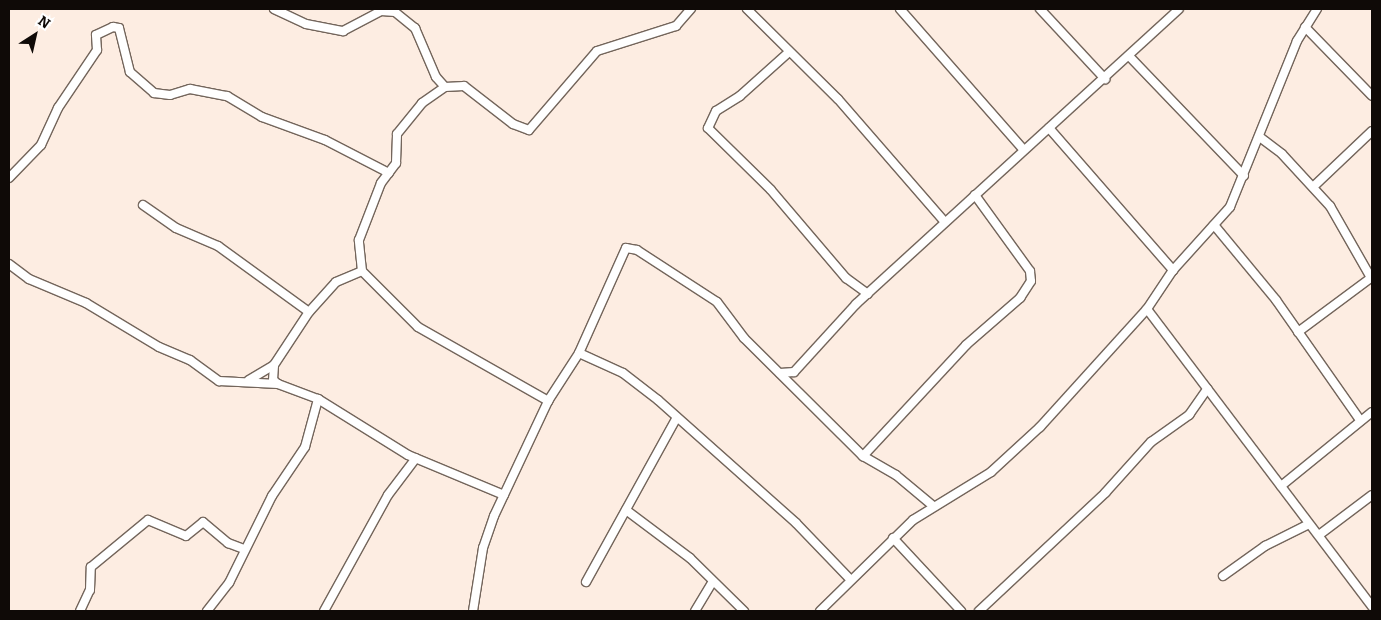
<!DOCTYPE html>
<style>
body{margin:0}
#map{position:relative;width:1381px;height:620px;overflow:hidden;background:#fdede2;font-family:Bitter,serif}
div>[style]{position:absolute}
.roads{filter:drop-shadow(1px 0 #73655b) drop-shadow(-1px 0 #73655b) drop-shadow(0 1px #73655b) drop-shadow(0 -1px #73655b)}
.minor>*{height:8px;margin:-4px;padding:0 4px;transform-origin:4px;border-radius:4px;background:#fff}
span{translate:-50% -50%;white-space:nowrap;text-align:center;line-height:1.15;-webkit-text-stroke:5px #fff;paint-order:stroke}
.frame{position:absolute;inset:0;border:10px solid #0f0a07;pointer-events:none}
.north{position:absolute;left:10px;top:10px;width:50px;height:50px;-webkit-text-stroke:4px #fff;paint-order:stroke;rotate:35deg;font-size:14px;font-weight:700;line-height:20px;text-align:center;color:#0f0a07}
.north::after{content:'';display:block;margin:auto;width:18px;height:22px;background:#0f0a07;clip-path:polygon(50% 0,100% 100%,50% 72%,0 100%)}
</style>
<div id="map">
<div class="roads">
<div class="minor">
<i style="left:274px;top:9px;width:35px;rotate:25deg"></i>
<i style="left:306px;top:24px;width:38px;rotate:11deg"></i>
<i style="left:343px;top:31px;width:43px;rotate:-27.8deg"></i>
<i style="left:381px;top:11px;width:14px;rotate:4deg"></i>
<i style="left:395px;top:12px;width:26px;rotate:39deg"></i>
<i style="left:415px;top:28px;width:53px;rotate:66.8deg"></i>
<i style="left:436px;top:77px;width:13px;rotate:48deg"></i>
<i style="left:747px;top:9px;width:128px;rotate:44.7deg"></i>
<i style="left:838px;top:99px;width:163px;rotate:49deg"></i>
<i style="left:900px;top:9px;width:186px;rotate:48.7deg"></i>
<i style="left:1040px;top:9px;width:96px;rotate:47.1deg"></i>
<i style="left:1317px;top:9px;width:38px;rotate:122deg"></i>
<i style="left:1297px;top:41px;width:179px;rotate:112deg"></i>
<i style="left:1230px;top:207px;width:85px;rotate:132.1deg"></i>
<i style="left:1173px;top:270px;width:47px;rotate:123.7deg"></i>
<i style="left:1147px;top:309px;width:373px;rotate:52.9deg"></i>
<i style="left:1305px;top:27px;width:96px;rotate:45.8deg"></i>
<i style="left:789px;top:52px;width:66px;rotate:138.1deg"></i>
<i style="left:740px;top:96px;width:28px;rotate:148deg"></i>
<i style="left:716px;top:111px;width:19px;rotate:115deg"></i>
<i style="left:708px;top:128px;width:88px;rotate:44.5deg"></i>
<i style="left:771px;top:190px;width:116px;rotate:49.6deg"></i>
<i style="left:846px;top:278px;width:27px;rotate:36deg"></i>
<i style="left:1129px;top:56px;width:166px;rotate:46.2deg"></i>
<i style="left:1049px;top:128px;width:189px;rotate:48.9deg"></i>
<i style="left:1261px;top:138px;width:26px;rotate:37deg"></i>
<i style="left:1282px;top:154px;width:71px;rotate:47.3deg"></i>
<i style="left:1330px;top:206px;width:83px;rotate:60.3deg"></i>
<i style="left:9px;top:178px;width:46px;rotate:-45.9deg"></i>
<i style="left:41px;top:145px;width:41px;rotate:-65.3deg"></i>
<i style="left:58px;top:108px;width:70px;rotate:-56.1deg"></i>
<i style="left:97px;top:50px;width:15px;rotate:-94deg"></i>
<i style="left:96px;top:35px;width:19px;rotate:-25deg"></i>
<i style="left:113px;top:27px;width:6px;rotate:9deg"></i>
<i style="left:119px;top:28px;width:45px;rotate:76deg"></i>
<i style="left:130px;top:72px;width:32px;rotate:41deg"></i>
<i style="left:154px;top:93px;width:16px;rotate:7deg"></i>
<i style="left:170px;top:95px;width:21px;rotate:-17deg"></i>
<i style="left:190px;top:89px;width:38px;rotate:11deg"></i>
<i style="left:227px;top:96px;width:41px;rotate:31deg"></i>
<i style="left:262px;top:117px;width:67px;rotate:20.1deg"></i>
<i style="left:325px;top:140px;width:72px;rotate:27.3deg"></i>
<i style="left:1313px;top:187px;width:81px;rotate:-43.5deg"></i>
<i style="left:143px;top:205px;width:40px;rotate:34.9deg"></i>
<i style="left:176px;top:228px;width:46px;rotate:23.2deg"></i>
<i style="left:218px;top:246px;width:112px;rotate:36deg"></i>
<i style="left:1214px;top:225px;width:97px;rotate:50.4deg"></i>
<i style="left:1276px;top:300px;width:146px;rotate:55deg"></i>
<i style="left:9px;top:264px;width:25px;rotate:37deg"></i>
<i style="left:29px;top:279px;width:62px;rotate:22.8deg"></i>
<i style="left:86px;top:303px;width:85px;rotate:31.1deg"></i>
<i style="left:159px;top:347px;width:34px;rotate:23deg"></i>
<i style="left:190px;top:360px;width:36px;rotate:36deg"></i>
<i style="left:219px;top:381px;width:59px;rotate:2.9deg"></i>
<i style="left:278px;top:384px;width:43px;rotate:20.6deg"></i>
<i style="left:318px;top:399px;width:106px;rotate:31.9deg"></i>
<i style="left:408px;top:455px;width:104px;rotate:22.6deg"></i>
<i style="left:362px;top:271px;width:79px;rotate:45deg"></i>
<i style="left:418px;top:327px;width:150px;rotate:29.6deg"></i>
<i style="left:1298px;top:332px;width:92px;rotate:-36.6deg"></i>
<i style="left:579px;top:353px;width:48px;rotate:24.4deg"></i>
<i style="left:623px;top:373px;width:44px;rotate:37.6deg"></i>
<i style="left:658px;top:400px;width:185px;rotate:41.7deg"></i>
<i style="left:796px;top:523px;width:76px;rotate:46.1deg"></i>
<i style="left:780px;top:373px;width:14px;rotate:-4deg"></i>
<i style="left:794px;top:372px;width:92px;rotate:-47.6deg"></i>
<i style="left:856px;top:304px;width:437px;rotate:-42.4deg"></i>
<i style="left:249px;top:380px;width:29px;rotate:-31deg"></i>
<i style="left:278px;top:384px;width:6px;rotate:-141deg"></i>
<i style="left:273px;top:380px;width:15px;rotate:-86deg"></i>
<i style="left:274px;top:365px;width:64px;rotate:-56.6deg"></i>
<i style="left:309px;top:312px;width:40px;rotate:-48deg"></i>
<i style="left:336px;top:282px;width:28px;rotate:-23deg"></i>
<i style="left:362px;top:271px;width:31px;rotate:-96deg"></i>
<i style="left:359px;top:240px;width:61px;rotate:-68.9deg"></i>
<i style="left:381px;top:183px;width:25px;rotate:-53deg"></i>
<i style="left:396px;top:163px;width:29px;rotate:-88deg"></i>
<i style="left:397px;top:134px;width:40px;rotate:-51deg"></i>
<i style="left:422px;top:103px;width:28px;rotate:-35deg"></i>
<i style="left:445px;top:87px;width:19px;rotate:-3deg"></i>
<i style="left:464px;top:86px;width:62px;rotate:37.8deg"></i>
<i style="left:513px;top:124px;width:17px;rotate:21deg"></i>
<i style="left:529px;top:130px;width:104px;rotate:-49.3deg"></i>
<i style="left:597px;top:51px;width:83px;rotate:-17.6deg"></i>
<i style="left:676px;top:26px;width:23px;rotate:-49deg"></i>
<i style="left:863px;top:456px;width:151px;rotate:-47.1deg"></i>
<i style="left:966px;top:345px;width:72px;rotate:-41deg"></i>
<i style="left:1020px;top:298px;width:20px;rotate:-57deg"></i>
<i style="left:1031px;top:281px;width:10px;rotate:-96deg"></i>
<i style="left:1030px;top:271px;width:94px;rotate:-125.9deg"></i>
<i style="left:1281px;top:486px;width:117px;rotate:-39.1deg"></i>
<i style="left:626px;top:510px;width:80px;rotate:36.9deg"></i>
<i style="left:690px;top:558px;width:76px;rotate:44.5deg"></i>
<i style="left:1319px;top:535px;width:66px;rotate:-37deg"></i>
<i style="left:893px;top:538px;width:100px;rotate:47deg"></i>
<i style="left:1223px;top:576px;width:52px;rotate:-35.5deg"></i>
<i style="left:1265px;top:546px;width:49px;rotate:-26.6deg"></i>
<i style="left:586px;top:582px;width:186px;rotate:-61.1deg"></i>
<i style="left:80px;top:611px;width:23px;rotate:-65deg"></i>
<i style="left:90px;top:590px;width:23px;rotate:-88deg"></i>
<i style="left:91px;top:567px;width:74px;rotate:-39.5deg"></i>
<i style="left:148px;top:520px;width:41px;rotate:22.8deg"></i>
<i style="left:186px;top:536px;width:22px;rotate:-39deg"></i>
<i style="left:203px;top:522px;width:33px;rotate:40deg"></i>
<i style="left:228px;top:543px;width:17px;rotate:21deg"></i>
<i style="left:207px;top:611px;width:36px;rotate:-52deg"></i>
<i style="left:229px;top:583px;width:97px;rotate:-63.7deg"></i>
<i style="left:272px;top:496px;width:59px;rotate:-56deg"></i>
<i style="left:305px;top:447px;width:50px;rotate:-74.8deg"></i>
<i style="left:324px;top:611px;width:132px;rotate:-61.1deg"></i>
<i style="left:388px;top:495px;width:46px;rotate:-52.9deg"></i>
<i style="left:473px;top:611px;width:64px;rotate:-81deg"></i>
<i style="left:483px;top:548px;width:34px;rotate:-71deg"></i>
<i style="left:494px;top:516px;width:127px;rotate:-64.8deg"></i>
<i style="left:548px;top:401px;width:57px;rotate:-57.1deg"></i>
<i style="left:579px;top:353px;width:115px;rotate:-65.9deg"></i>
<i style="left:626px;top:248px;width:11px;rotate:10deg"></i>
<i style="left:637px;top:250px;width:95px;rotate:33deg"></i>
<i style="left:717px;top:302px;width:45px;rotate:53.1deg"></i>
<i style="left:744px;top:338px;width:168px;rotate:44.8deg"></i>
<i style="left:863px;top:456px;width:38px;rotate:30deg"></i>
<i style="left:896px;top:475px;width:47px;rotate:39.8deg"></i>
<i style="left:695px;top:611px;width:33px;rotate:-59deg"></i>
<i style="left:820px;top:611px;width:130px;rotate:-44.4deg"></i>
<i style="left:913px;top:520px;width:92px;rotate:-31.6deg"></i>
<i style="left:991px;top:472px;width:67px;rotate:-42.6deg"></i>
<i style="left:1040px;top:427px;width:159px;rotate:-47.8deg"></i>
<i style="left:979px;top:611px;width:173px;rotate:-43.1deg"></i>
<i style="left:1105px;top:493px;width:69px;rotate:-48deg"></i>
<i style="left:1151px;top:442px;width:47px;rotate:-35.4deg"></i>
<i style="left:1189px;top:415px;width:32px;rotate:-55deg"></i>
</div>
</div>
<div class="frame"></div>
<div class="north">N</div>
</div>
